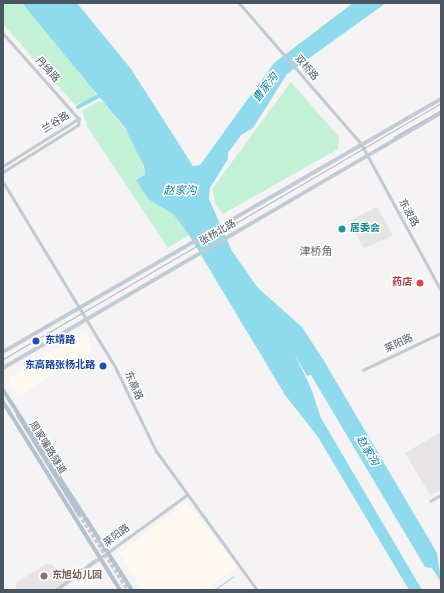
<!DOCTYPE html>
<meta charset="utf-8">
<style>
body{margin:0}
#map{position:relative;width:444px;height:593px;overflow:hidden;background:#f5f3f3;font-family:"Fira Sans","Noto Sans SC",sans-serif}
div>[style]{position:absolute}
.commercial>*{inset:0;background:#fdf9ef}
.education>*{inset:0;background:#e6e4e5}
.green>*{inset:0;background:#c3f1d5}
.water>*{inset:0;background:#90daee}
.stream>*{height:1px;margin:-0.5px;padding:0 0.5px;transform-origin:0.5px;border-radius:0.5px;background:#90daee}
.canal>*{height:3.5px;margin:-1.75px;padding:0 1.75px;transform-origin:1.75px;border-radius:1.75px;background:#90daee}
.primary-tunnel>*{height:4px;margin-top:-2px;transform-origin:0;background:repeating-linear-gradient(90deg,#caccce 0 4px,transparent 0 6px)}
.minor>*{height:2.5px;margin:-1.25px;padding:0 1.25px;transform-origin:1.25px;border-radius:1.25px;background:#c1cad2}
.tertiary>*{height:3px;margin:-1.5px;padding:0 1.5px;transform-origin:1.5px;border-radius:1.5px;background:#c1cad2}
.secondary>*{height:3.5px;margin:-1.75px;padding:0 1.75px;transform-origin:1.75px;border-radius:1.75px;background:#c1cbd6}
.primary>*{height:4px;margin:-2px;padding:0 2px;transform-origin:2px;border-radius:2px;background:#b3c2d1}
.rail>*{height:1px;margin:-0.5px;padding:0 0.5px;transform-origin:0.5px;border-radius:0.5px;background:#b5b8bd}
.dots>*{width:11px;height:11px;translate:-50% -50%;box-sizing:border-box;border:2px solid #fff;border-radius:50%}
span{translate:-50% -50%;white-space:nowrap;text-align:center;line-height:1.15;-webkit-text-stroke:3px #fff;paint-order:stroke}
.street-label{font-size:10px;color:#4a5661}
.culture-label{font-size:10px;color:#0d838f;font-weight:700}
.left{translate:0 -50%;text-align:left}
.health-label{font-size:10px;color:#be3a42;font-weight:700}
.right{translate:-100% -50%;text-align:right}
.transit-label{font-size:10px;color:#164399;font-weight:700}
.education-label{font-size:10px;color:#785e54;font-weight:700}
.water-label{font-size:11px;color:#0c7c9b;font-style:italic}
.neighbourhood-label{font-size:11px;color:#5f6368}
.frame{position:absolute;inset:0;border:4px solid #4a5661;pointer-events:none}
</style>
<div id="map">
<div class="commercial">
<i style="clip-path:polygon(86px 330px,92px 344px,90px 353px,18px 396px,7px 379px)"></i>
<i style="clip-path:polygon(187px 502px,237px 567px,204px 590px,142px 590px,119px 553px)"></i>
</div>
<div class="education">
<i style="clip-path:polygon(377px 207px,393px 236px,364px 248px,349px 221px)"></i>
<i style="clip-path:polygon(441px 432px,441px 490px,430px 495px,405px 453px)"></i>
<i style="clip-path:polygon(46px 564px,53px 565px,65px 581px,52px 590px,15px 590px,17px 582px)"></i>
</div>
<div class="green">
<i style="clip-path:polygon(3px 3px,22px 3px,69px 58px,96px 92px,94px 97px,75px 105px,3px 24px)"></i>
<i style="clip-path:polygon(291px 82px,339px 137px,338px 149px,223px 214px,216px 205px,212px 189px)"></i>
<i style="clip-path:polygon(99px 101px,104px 103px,124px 128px,140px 153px,145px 175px,136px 180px,148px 198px,173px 214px,189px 235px,168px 248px,88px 128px,82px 111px)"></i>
</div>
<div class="water">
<i style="clip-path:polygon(22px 3px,77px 3px,131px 69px,193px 166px,200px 165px,274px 63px,353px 3px,386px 3px,287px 74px,253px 128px,241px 135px,228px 153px,228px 159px,210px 188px,209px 199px,232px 251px,258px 288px,302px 327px,324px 361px,437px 553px,441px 582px,432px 568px,425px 567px,311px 375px,307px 376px,294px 353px,311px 388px,321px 418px,422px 590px,409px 590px,318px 437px,285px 395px,189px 235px,173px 214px,148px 199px,136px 180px,145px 175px,144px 166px,125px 128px)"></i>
</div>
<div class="stream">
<i style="left:214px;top:590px;width:24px;rotate:-35deg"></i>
</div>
<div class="canal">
<i style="left:78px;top:107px;width:27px;rotate:-28deg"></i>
</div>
<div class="primary-tunnel">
<i style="left:79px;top:514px;width:90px;rotate:57.2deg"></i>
</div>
<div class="minor">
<i style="left:3px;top:33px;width:115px;rotate:48.5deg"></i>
<i style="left:3px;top:166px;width:89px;rotate:-32.1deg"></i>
<i style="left:3px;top:172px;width:89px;rotate:-32.1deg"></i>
<i style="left:78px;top:125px;width:6px;rotate:-81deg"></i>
<i style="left:363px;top:370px;width:86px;rotate:-25.4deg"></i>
<i style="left:430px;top:501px;width:13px;rotate:-29deg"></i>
<i style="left:96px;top:561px;width:112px;rotate:-36deg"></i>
</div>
<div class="tertiary">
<i style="left:239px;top:3px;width:186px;rotate:49.1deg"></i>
<i style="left:361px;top:144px;width:167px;rotate:61.4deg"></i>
<i style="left:3px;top:182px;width:214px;rotate:58.8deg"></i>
<i style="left:114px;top:365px;width:96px;rotate:64deg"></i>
<i style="left:156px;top:451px;width:172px;rotate:54deg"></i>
</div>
<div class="secondary">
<i style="left:3px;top:352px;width:506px;rotate:-30.01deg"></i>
<i style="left:3px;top:368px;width:507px;rotate:-30.21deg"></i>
<i style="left:57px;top:590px;width:49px;rotate:-36.6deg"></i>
</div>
<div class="primary">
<i style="left:3px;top:390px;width:238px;rotate:57.2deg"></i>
<i style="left:3px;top:402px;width:221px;rotate:58.1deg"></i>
<i style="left:18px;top:415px;width:116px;rotate:58.4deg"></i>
</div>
<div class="rail">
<i style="left:394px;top:137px;width:54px;rotate:-29.9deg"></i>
<i style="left:3px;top:359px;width:507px;rotate:-30.31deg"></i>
</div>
<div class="dots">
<i style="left:342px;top:229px;background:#0f9aa8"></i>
<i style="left:420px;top:283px;background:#e0444e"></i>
<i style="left:36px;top:341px;background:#1a4fb4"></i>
<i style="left:103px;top:366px;background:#1a4fb4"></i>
<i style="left:44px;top:576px;background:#8d6e63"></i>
</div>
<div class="street-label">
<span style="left:306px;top:68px;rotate:49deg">双桥路</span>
<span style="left:47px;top:70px;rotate:48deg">丹绮路</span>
<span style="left:56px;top:123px;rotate:-32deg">兰谷路</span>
<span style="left:408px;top:213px;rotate:61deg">东波路</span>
<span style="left:218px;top:233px;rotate:-30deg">张杨北路</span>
<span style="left:399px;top:344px;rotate:-25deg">莱阳路</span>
<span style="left:133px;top:386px;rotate:67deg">东高路</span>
<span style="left:47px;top:448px;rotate:58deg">周家嘴路隧道</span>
<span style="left:117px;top:536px;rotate:-36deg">莱阳路</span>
</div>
<div class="culture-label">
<span class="left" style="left:350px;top:229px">居委会</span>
</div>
<div class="health-label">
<span class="right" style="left:412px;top:283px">药店</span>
</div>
<div class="transit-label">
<span class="left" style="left:45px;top:341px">东靖路</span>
<span class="right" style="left:95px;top:366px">东高路张杨北路</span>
</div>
<div class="education-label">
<span class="left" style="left:52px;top:576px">东旭幼儿园</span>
</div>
<div class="water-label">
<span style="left:266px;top:88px;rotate:-52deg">曹家沟</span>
<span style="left:180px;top:191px">赵家沟</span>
<span style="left:367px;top:451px;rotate:59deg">赵家沟</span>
</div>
<div class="neighbourhood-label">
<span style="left:316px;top:252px">津桥角</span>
</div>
<div class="frame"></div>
</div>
